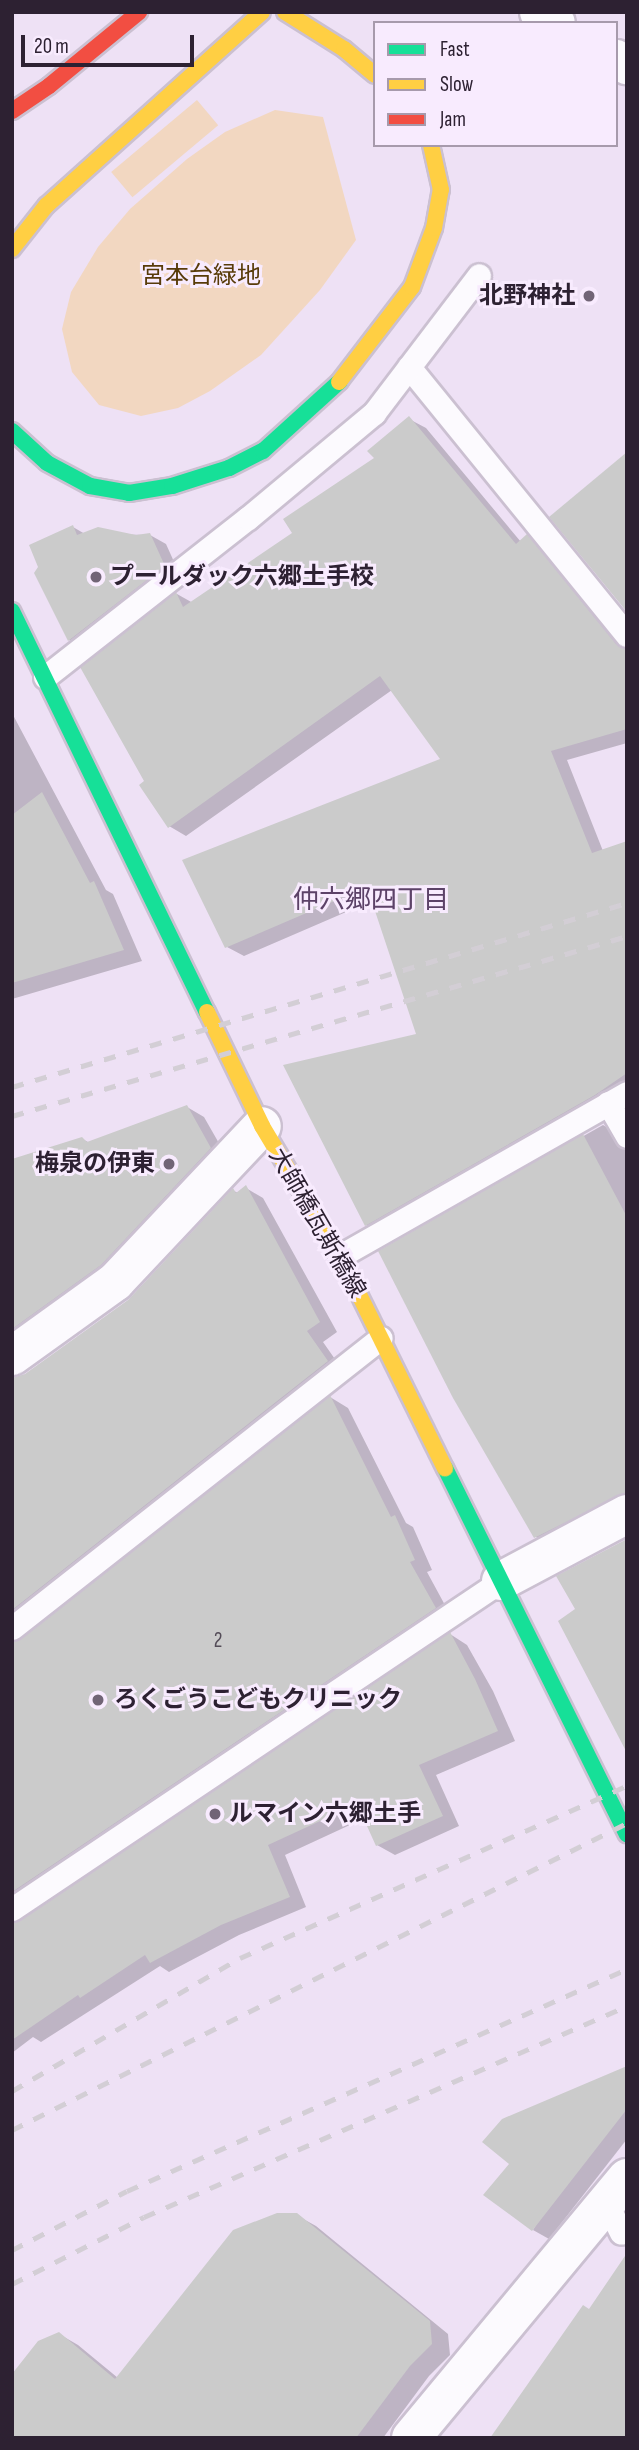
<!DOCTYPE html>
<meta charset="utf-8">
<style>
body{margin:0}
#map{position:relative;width:639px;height:2450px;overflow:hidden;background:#eee1f5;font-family:"Sofia Sans Condensed","Noto Sans JP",sans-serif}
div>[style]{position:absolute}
.green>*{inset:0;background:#f2d7c1;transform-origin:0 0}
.shadow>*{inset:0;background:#0003}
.building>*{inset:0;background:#cbcbcb}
.roads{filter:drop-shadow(2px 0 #cbc0d1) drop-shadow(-2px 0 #cbc0d1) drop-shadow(0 2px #cbc0d1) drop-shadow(0 -2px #cbc0d1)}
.lane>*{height:23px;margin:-11.5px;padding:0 11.5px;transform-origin:11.5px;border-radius:11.5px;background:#fcfafe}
.street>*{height:38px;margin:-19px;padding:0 19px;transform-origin:19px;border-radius:19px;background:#fcfafe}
.fast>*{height:16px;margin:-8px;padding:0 8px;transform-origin:8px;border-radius:8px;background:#16e098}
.slow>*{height:16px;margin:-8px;padding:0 8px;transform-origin:8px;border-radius:8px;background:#ffcf43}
.jam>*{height:16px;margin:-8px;padding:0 8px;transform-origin:8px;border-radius:8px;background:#f24e42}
.rail>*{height:5px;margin-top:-2.5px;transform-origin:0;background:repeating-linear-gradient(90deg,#d3ced5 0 12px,transparent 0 24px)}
.dots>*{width:19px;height:19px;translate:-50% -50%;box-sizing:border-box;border:4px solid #f8ebfe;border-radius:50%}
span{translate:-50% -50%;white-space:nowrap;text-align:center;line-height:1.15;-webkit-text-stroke:6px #f8ebfe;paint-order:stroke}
.number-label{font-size:21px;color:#544c58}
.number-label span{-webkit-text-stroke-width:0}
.park-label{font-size:24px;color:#583b09}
.poi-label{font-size:24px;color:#2d2132;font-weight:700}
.right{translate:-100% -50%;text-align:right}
.left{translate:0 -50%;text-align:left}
.street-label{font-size:24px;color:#2d2132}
.neighbourhood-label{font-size:26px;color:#5c4268}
.frame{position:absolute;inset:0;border:14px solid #2d2132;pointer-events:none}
.legend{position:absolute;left:373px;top:21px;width:245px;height:126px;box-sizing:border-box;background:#f8ebfe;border:2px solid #a79aac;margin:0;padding:9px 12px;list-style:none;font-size:21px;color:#2d2132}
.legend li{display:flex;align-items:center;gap:14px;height:35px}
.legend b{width:35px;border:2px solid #a79aac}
.scale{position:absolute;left:21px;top:35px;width:173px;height:32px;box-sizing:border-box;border:4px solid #2d2132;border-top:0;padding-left:9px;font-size:21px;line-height:24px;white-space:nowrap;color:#2d2132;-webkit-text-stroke:5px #f8ebfe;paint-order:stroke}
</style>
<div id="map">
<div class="green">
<i style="left:197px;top:100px;width:33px;height:112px;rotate:50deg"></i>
<i style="clip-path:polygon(275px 110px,323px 117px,356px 240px,320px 290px,261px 355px,210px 391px,178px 408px,141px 416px,99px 405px,72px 372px,62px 329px,71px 292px,98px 247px,130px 209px,187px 159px,225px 132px)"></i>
</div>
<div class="shadow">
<i style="clip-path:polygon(409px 419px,426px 428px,521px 542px,527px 537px,544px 546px,627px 648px,627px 743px,567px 760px,603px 851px,627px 843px,627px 1096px,383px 1234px,366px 1225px,419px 1035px,374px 900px,244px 956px,227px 947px,442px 759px,392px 690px,186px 836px,169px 826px,147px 782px,177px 594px,193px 603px,295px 534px,376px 459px)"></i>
<i style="clip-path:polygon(73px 527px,85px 534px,150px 535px,166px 544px,180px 575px,85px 650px,69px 640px,36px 573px)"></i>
<i style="clip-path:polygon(12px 713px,106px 890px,113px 894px,142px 961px,12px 999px)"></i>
<i style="clip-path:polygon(187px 1107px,204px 1117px,228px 1159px,12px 1354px,12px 1161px,82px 1139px,90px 1143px)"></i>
<i style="clip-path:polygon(603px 1125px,620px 1135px,627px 1145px,627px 1508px,553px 1547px,536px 1537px,455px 1397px,380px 1251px)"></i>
<i style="clip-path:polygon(246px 1188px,263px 1198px,337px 1332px,323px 1342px,344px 1372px,16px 1634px,17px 1641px,330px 1397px,348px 1408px,406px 1523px,413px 1527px,432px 1570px,427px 1572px,452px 1618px,16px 1914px,17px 1923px,450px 1634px,467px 1645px,493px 1691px,515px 1741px,436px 1775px,459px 1826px,395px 1855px,377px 1845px,365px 1818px,285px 1855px,306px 1907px,239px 1935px,169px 1972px,160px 1966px,41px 2042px,33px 2037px,12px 2053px,12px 1379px,25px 1376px,129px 1301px,234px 1191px,238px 1193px)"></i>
<i style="clip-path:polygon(627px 2068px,627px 2139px,549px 2239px,533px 2230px)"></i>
<i style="clip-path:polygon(296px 2215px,316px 2226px,448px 2334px,450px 2355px,429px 2376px,383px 2438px,12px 2438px,59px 2334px,78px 2345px,118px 2378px)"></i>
</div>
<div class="building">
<i style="clip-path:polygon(409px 416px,516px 544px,527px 534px,616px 644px,627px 649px,627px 729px,551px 751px,592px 853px,627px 841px,627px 1073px,595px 1095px,365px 1226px,283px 1065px,416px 1034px,367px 887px,225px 948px,182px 860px,440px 759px,380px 676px,168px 828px,139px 785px,144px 781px,80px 667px,176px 592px,183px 607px,292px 533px,283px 519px,374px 458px,367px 451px)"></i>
<i style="clip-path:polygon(627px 452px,627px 612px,549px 517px)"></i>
<i style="clip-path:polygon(73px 525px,77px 535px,98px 527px,136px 535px,150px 533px,165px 566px,68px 641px,34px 573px,38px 567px,29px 545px)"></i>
<i style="clip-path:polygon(42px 792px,90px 883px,94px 881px,124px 950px,12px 983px,12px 815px)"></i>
<i style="clip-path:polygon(187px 1105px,211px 1148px,101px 1265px,12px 1329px,12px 1159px,82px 1137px,87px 1142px)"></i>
<i style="clip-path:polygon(583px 1134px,627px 1217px,627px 1492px,534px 1538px,453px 1398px,378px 1251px)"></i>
<i style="clip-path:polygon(246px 1185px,320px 1322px,307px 1331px,328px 1361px,12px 1610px,12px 1378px,25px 1374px,128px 1300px,233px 1188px,236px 1193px)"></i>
<i style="clip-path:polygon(330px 1395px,391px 1517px,395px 1515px,415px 1560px,410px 1562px,436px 1608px,12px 1892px,12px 1642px,21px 1639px)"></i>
<i style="clip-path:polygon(627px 1539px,627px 1753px,558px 1621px,575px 1609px,556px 1576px)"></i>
<i style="clip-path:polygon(450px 1632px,475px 1679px,498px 1731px,419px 1765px,443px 1816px,376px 1846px,357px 1804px,268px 1845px,290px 1897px,221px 1925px,150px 1963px,145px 1955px,80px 1998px,78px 1995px,12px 2040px,12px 1923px)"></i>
<i style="clip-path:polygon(627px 2066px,627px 2109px,532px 2231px,483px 2195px,509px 2164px,482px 2142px,502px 2119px)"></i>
<i style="clip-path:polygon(277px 2213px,297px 2213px,430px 2321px,432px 2344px,410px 2366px,356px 2438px,12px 2438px,12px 2374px,38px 2341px,59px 2332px,115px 2379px,233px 2230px)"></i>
<i style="clip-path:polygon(627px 2253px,627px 2438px,490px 2438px,583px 2305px,589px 2309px)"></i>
</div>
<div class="roads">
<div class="lane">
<i style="left:409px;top:367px;width:345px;rotate:50.9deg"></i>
<i style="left:45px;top:677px;width:258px;rotate:-38.1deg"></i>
<i style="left:248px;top:518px;width:164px;rotate:-39.8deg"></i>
<i style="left:374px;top:413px;width:173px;rotate:-52.7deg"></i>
<i style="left:608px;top:1103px;width:38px;rotate:60deg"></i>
<i style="left:340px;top:1256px;width:330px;rotate:-29.6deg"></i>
<i style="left:12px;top:1628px;width:469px;rotate:-38.2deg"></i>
<i style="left:12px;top:1909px;width:589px;rotate:-33.85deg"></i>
<i style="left:606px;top:2202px;width:34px;rotate:64deg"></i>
</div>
<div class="street">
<i style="left:539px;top:12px;width:20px;rotate:33deg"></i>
<i style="left:616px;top:59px;width:13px;rotate:29deg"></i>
<i style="left:12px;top:1356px;width:127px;rotate:-35.7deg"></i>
<i style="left:115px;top:1282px;width:214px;rotate:-46.7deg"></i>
<i style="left:501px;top:1581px;width:143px;rotate:-28deg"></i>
<i style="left:411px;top:2438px;width:338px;rotate:-50.3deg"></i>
</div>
<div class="fast">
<i style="left:12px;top:431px;width:47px;rotate:42.4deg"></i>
<i style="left:47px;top:463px;width:49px;rotate:28.1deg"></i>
<i style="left:90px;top:486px;width:40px;rotate:10deg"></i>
<i style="left:129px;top:493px;width:44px;rotate:-9.2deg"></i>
<i style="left:172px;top:486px;width:60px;rotate:-17.5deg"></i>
<i style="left:229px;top:468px;width:38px;rotate:-27deg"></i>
<i style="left:263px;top:451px;width:103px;rotate:-42.2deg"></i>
<i style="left:12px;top:611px;width:446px;rotate:64.1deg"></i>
<i style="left:445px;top:1468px;width:409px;rotate:63.6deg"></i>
</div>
<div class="slow">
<i style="left:285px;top:12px;width:70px;rotate:32.1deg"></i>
<i style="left:344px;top:49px;width:40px;rotate:40deg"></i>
<i style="left:12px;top:249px;width:55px;rotate:-51.7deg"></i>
<i style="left:46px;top:206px;width:290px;rotate:-41.9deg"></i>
<i style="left:339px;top:382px;width:120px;rotate:-52.5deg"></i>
<i style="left:412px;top:287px;width:63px;rotate:-69.6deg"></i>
<i style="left:434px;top:228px;width:39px;rotate:-80deg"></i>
<i style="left:441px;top:190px;width:46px;rotate:-102.5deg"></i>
<i style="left:207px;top:1012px;width:127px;rotate:64.2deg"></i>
<i style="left:262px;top:1126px;width:152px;rotate:59deg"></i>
<i style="left:340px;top:1256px;width:237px;rotate:63.7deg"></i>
</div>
<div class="jam">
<i style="left:12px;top:111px;width:45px;rotate:-34deg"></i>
<i style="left:49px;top:86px;width:117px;rotate:-39.4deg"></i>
</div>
</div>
<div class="rail">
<i style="left:12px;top:1087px;width:642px;rotate:-16.66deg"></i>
<i style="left:12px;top:1116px;width:641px;rotate:-16.31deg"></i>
<i style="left:12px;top:2091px;width:264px;rotate:-30.3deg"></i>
<i style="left:240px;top:1958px;width:424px;rotate:-24deg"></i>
<i style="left:12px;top:2130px;width:687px;rotate:-26.53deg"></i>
<i style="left:12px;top:2250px;width:129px;rotate:-27.2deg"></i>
<i style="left:127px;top:2191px;width:547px;rotate:-23.94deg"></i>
<i style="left:12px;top:2284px;width:148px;rotate:-26.9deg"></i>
<i style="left:144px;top:2217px;width:527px;rotate:-23.6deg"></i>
</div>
<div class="dots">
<i style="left:589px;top:296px;background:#716476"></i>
<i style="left:96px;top:577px;background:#716476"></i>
<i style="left:169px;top:1164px;background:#716476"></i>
<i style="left:98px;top:1700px;background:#716476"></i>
<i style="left:215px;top:1814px;background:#716476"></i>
</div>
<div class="number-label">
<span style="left:218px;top:1641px">2</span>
</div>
<div class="park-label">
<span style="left:201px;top:276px">宮本台緑地</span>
</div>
<div class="poi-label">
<span class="right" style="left:575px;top:296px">北野神社</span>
<span class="left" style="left:110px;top:577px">プールダック六郷土手校</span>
<span class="right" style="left:155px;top:1164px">梅泉の伊東</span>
<span class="left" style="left:114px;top:1700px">ろくごうこどもクリニック</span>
<span class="left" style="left:229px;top:1814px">ルマイン六郷土手</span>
</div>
<div class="street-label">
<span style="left:317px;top:1223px;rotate:60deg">大師橋瓦斯橋線</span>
</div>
<div class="neighbourhood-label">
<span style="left:371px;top:901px">仲六郷四丁目</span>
</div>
<div class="frame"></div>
<ul class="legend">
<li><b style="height:9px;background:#16e098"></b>Fast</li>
<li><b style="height:9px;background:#ffcf43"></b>Slow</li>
<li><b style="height:9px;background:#f24e42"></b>Jam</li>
</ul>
<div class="scale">20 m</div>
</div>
